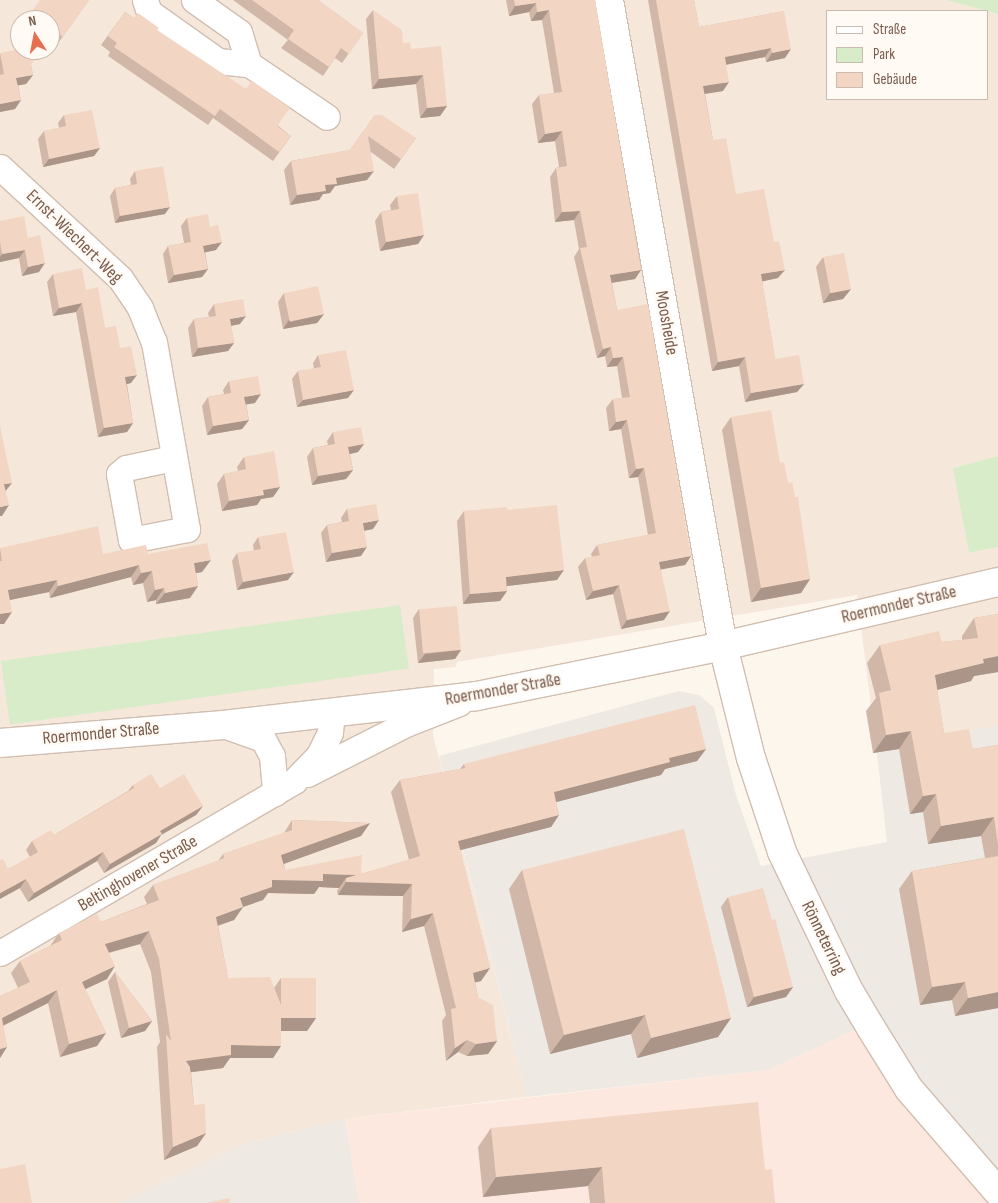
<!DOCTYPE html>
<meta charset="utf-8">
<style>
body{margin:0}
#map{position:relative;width:998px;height:1203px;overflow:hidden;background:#fdf6ec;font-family:"Sofia Sans Condensed",sans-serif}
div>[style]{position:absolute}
.residential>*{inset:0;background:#f5e8da}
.commercial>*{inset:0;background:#fde8e0}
.industrial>*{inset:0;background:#efe9e4}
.green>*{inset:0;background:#d8ecc9;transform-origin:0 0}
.roads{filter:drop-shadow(1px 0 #d1beb0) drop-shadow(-1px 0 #d1beb0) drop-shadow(0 1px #d1beb0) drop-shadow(0 -1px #d1beb0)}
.street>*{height:25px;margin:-12.5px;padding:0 12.5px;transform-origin:12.5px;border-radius:12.5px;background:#fff}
.secondary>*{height:28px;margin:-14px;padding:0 14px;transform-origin:14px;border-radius:14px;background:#fff}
.wall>*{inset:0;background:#d1b7a8}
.shaded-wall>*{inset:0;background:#aa9588}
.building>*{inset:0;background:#f3d5c3;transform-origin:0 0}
span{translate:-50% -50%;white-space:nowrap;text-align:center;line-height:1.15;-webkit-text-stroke:5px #fffaf3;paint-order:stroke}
.street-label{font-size:18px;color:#7a5c4d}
.legend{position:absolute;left:826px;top:10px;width:162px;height:90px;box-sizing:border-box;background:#fffaf3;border:1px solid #cabbb1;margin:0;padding:6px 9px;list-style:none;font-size:15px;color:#7a5c4d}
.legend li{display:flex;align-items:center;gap:10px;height:25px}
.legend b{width:25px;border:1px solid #cabbb1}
.north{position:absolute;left:10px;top:10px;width:50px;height:50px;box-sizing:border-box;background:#fffaf3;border:1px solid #cabbb1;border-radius:50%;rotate:349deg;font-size:14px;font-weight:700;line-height:20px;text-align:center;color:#7a5c4d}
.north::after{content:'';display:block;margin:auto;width:18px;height:22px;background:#e76f51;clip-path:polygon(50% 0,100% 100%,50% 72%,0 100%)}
</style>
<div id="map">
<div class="residential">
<i style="clip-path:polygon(evenodd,0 0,946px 0,998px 14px,998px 456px,954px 468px,969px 553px,998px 547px,998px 726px,876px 745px,857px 595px,457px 662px,456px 667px,434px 669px,433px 735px,527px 1097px,345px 1119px,243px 1144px,120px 1203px,0 1203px,0 0,827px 11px,987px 11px,987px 99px,827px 99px,827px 11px,0 0,20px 20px,50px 20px,50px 50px,20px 50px,20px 20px)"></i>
</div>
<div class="commercial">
<i style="clip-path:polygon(876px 1020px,994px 1203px,359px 1203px,345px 1119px,768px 1070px)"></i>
</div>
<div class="industrial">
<i style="clip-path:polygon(679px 691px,699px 695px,714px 708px,736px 795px,761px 866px,887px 842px,876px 745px,998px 726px,998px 1173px,950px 1118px,876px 1020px,768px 1070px,527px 1097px,439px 756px)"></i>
<i style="clip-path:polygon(345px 1119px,359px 1203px,120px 1203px,243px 1144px)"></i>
</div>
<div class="green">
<i style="clip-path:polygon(946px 0,998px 0,998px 14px)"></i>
<i style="clip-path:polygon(998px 456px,998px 547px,969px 553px,953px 468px)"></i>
<i style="left:400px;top:605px;width:64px;height:403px;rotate:82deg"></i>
</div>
<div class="roads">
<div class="street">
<i style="left:145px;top:0;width:13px;rotate:72deg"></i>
<i style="left:149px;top:12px;width:85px;rotate:35.4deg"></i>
<i style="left:218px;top:61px;width:31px;rotate:6deg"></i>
<i style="left:249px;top:64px;width:94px;rotate:34.2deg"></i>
<i style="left:194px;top:0;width:55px;rotate:35.4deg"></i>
<i style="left:239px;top:32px;width:34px;rotate:73deg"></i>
<i style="left:0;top:167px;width:163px;rotate:42.8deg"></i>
<i style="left:120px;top:278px;width:36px;rotate:56deg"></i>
<i style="left:140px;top:308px;width:37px;rotate:68deg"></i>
<i style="left:154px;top:342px;width:190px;rotate:80deg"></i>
<i style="left:187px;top:529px;width:57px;rotate:168.9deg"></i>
<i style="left:131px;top:540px;width:67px;rotate:-100.3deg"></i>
<i style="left:119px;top:474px;width:9px;rotate:-41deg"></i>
<i style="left:126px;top:468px;width:48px;rotate:-12deg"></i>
<i style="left:223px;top:725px;width:42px;rotate:19.3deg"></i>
<i style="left:263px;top:739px;width:19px;rotate:62deg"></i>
<i style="left:272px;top:756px;width:37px;rotate:85deg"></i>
<i style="left:307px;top:774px;width:111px;rotate:-26.8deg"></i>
<i style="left:406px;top:724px;width:57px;rotate:-21.6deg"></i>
<i style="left:0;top:953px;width:341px;rotate:-30.3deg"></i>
<i style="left:294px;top:781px;width:36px;rotate:-46deg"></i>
<i style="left:319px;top:755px;width:25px;rotate:-64deg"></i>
<i style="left:330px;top:732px;width:18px;rotate:-84deg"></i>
</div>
<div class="secondary">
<i style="left:609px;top:0;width:656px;rotate:79.99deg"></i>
<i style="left:723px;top:646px;width:115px;rotate:76deg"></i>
<i style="left:751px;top:758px;width:99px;rotate:71.7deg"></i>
<i style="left:782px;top:852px;width:154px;rotate:64.3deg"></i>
<i style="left:849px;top:991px;width:43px;rotate:59.3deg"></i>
<i style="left:871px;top:1028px;width:72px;rotate:58.1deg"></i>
<i style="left:909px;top:1089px;width:136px;rotate:49.2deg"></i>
<i style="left:0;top:743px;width:224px;rotate:-4.6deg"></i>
<i style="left:223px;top:725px;width:256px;rotate:-6.5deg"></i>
<i style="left:477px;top:696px;width:251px;rotate:-11.5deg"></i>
<i style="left:723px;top:646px;width:282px;rotate:-13.1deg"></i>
</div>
</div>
<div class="wall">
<i style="clip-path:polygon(89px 0,56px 46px,50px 42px,50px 20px)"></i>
<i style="clip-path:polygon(233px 0,318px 0,363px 33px,342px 63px,335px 58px,323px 76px,281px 48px,288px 40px)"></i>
<i style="clip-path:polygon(506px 0,595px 0,641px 270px,635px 279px,612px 283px,617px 310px,691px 556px,685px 565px,661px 569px,664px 620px,621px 629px,613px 594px,586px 600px,578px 567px,585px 558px,592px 557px,591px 554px,597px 545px,648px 535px,638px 477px,629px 478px,621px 429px,609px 431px,606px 408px,613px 399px,622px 398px,617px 366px,607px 367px,605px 356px,597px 358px,574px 257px,579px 249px,574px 220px,555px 222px,550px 177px,556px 168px,559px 167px,555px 141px,538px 143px,532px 104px,539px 95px,554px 93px,542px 20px,531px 21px,529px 12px,509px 16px)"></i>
<i style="clip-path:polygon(648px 0,694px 0,699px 27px,784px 11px,785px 58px,766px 62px,765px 57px,726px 65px,723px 91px,705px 94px,713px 140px,736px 194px,778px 278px,762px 281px,775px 359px,804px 384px,797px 392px,745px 402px,739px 366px,712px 371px)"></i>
<i style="clip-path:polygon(373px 10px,403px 43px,411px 49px,447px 106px,440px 116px,420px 118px,416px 84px,372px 89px,366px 19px)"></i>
<i style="clip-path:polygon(125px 12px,134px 18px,157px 30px,291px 136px,273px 161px,213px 118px,208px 125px,108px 56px,110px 52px,101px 45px)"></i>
<i style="clip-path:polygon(20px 28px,20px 45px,12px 39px)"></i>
<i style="clip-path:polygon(0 53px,31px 65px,33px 75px,26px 84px,18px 85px,21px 100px,15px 109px,0 112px)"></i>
<i style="clip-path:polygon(64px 115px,100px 148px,94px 156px,43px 167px,38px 139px,44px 131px,59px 128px,58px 123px)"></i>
<i style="clip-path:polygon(375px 115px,416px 138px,394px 169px,371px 152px,367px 180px,335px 186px,330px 193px,323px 194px,319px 200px,290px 205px,284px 170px,291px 161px,350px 150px)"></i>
<i style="clip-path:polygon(135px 171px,165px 214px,115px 223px,110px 196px,115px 188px,131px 185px,130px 179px)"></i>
<i style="clip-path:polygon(397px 196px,424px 235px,418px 244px,380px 251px,375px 221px,381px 212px,391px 210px,390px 205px)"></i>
<i style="clip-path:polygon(187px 218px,210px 227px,216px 250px,205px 252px,208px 269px,202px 277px,168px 283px,163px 254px,168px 246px,184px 243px,181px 226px)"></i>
<i style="clip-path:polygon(0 221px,28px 238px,39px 272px,22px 276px,19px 258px,0 262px)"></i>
<i style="clip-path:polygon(823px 257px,851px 289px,843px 299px,823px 303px,816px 267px)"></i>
<i style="clip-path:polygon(53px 274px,86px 290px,105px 328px,120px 348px,131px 383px,127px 384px,133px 423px,127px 432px,98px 437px,76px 312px,53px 316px,47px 282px)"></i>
<i style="clip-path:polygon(284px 293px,324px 314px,317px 323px,283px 329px,278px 302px)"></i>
<i style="clip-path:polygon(214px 304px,240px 324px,231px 326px,234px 343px,228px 351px,192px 357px,188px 328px,194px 319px,209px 317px,208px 313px)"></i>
<i style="clip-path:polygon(318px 355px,348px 398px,297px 407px,292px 379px,298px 371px,314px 369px,313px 363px)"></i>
<i style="clip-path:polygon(229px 381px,255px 403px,246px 404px,249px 420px,242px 429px,207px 435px,202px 406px,208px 397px,224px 394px,223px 390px)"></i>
<i style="clip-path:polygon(731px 417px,780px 463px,788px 483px,810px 579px,801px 593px,751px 602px,722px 430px)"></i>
<i style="clip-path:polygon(333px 432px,364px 444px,358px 452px,350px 454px,353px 470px,346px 479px,312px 485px,307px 457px,313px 448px,328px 445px,327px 441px)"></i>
<i style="clip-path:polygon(244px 457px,280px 487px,273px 497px,261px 499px,257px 505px,222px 511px,217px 484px,224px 474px,238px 471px,237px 467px)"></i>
<i style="clip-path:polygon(347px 509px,373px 529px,364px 531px,361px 556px,326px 562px,321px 533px,327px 525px,342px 522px,341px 518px)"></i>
<i style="clip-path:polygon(507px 510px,557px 580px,507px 586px,507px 591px,500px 601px,463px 604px,457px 521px,464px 511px)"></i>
<i style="clip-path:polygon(258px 537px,288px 580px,237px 590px,232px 561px,237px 553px,254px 551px,253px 545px)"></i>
<i style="clip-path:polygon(0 548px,103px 554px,148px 554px,202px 572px,196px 573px,198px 586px,190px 598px,156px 604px,156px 600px,147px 602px,143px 583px,133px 585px,131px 577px,50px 598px,49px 592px,10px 600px,4px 624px,0 624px)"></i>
<i style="clip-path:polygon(419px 609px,461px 650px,455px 659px,418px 663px,413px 618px)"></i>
<i style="clip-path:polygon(998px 614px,998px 672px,974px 676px,971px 681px,937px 690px,944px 733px,973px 749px,998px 745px,998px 1008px,955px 1016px,952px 1000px,920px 1005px,899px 889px,912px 871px,985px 858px,981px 836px,928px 844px,923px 812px,910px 814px,899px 749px,873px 753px,866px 711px,876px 698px,867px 663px,880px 645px,942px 642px,962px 640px,962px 636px,974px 618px)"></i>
<i style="clip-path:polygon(706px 749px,697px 761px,665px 769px,661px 775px,556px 802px,559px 815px,551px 827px,460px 850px,490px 968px,481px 981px,475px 982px,478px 997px,497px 1041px,488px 1054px,467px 1056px,458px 1052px,446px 1061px,442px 1021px,446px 1015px,424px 926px,402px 932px,403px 896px,338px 895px,337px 891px,339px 888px,319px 887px,314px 894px,268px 893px,263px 900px,243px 907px,234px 920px,218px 926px,228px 978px,274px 988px,281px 978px,316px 1018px,307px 1031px,281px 1031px,281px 1046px,273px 1058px,230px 1058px,223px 1068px,191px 1072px,194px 1105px,206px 1133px,197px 1146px,164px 1160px,157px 1047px,160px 1042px,151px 972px,140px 944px,109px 953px,107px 979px,85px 989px,106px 1033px,97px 1046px,60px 1057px,48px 1003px,3px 1026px,7px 1047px,0 1058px,0 996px,18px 988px,11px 973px,20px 961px,50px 946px,59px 933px,101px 922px,147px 904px,144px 897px,153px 885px,218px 861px,223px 854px,284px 833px,292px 820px,370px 823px,361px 836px,284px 864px,285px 870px,361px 874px,409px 860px,391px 792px,400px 780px,460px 769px,464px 764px)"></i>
<i style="clip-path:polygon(133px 785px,160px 788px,203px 806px,196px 815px,161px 835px,156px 843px,104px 873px,97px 861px,28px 902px,8px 869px,30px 857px,26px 850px,32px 841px,54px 835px,128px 791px)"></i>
<i style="clip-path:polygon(522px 870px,731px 1018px,718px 1037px,637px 1058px,631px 1034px,550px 1054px,509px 889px)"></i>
<i style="clip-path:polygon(728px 897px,793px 987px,786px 997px,747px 1007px,721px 907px)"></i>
<i style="clip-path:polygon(115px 972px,152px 1021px,145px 1031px,121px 1038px,108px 982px)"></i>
<i style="clip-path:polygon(491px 1128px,765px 1170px,775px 1203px,590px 1203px,588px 1186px,483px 1197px,478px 1147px)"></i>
</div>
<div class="shaded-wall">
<i style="clip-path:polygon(536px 3px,529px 12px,509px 16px,515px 6px)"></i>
<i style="clip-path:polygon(549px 10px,542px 20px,531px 21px,537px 12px)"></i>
<i style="clip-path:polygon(771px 48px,765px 57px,719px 66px,725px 57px)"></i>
<i style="clip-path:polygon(791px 49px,785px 58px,766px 62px,772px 53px)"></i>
<i style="clip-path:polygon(33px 75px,26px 84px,10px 87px,16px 78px)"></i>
<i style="clip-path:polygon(423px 75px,416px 84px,372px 89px,379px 79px)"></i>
<i style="clip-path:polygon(729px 82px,723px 91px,697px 95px,703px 86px)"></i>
<i style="clip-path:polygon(21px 100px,15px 109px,0 112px,0 104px)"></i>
<i style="clip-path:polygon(447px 106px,440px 116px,420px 118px,427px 108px)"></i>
<i style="clip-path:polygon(562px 131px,555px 141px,538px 143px,545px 134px)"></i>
<i style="clip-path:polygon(100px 148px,94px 156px,43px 167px,49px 159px)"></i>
<i style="clip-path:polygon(374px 171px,367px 180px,335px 186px,330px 193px,323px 194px,319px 200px,290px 205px,297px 195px,325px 185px,336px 178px)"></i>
<i style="clip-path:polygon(170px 207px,165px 214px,115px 223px,120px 216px)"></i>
<i style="clip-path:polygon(580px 211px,574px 220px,555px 222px,562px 212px)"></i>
<i style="clip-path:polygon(424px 235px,418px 244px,380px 251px,386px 242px)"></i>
<i style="clip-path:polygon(222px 242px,216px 250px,198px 254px,203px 246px)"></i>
<i style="clip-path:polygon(25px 250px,19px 258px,0 262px,0 257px,2px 254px)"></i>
<i style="clip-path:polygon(45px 263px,39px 272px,22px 276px,28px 267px)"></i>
<i style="clip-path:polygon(208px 269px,202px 277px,168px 283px,174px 275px)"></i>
<i style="clip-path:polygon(641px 270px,635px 279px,604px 284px,610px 275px)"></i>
<i style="clip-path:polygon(785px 270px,778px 278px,755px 283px,761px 274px)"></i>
<i style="clip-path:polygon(851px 289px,843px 299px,823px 303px,830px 293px)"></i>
<i style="clip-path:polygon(82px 303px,76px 312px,53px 316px,59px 308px)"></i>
<i style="clip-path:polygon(324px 314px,317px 323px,283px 329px,289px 320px)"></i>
<i style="clip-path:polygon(246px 316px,240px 324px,224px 327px,230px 319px)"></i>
<i style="clip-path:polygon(234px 343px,228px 351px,192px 357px,198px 348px)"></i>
<i style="clip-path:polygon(611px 347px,605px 356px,597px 358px,603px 349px)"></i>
<i style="clip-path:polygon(623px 357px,617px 366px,607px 367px,613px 358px)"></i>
<i style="clip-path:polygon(745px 357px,739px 366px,712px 371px,718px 362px)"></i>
<i style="clip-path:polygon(137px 375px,131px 383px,119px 386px,125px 377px)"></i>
<i style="clip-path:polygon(804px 384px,797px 392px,745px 402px,751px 393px)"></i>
<i style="clip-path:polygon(354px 390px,348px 398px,297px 407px,303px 400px)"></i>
<i style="clip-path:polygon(261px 394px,255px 403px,238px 406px,244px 397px)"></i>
<i style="clip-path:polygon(249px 420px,242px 429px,207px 435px,213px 426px)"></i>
<i style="clip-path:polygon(627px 420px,621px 429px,609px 431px,616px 422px)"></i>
<i style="clip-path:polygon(133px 423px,127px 432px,98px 437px,104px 428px)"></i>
<i style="clip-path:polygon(364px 444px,358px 452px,342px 456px,348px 447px)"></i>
<i style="clip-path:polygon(644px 468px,638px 477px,629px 478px,636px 469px)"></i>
<i style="clip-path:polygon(353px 470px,346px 479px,312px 485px,318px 476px)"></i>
<i style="clip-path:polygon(12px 483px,4px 493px,4px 484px)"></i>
<i style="clip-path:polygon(280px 487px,273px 497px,261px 499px,257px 505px,222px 511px,229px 501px,263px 490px)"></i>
<i style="clip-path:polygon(9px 505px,2px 516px,0 516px,0 507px)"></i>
<i style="clip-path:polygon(379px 520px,373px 529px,357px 532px,363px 523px)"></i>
<i style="clip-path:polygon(367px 547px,361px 556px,326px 562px,332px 553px)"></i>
<i style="clip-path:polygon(691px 556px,685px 565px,653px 571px,659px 562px)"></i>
<i style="clip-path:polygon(211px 560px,202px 572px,186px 575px,194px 563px)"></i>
<i style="clip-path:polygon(139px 565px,131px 577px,50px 598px,58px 586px)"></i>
<i style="clip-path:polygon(564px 570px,557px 580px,499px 587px,506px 577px)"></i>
<i style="clip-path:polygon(152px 571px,143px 583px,133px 585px,141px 573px)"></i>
<i style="clip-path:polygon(294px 572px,288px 580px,237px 590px,243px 582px)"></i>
<i style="clip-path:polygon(810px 579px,801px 593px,751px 602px,761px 588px)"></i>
<i style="clip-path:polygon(57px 580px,49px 592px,0 602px,8px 590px)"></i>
<i style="clip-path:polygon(619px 585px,613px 594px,586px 600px,593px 591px)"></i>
<i style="clip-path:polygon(198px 586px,190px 598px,156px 604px,165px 593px)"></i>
<i style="clip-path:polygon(164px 588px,156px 600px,147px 602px,155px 590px)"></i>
<i style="clip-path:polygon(507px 591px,500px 601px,463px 604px,470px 594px)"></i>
<i style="clip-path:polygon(670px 611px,664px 620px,621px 629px,627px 620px)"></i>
<i style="clip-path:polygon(12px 612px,4px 624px,0 624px,0 614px)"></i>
<i style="clip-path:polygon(461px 650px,455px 659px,418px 663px,425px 654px)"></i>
<i style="clip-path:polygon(998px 656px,998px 672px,974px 676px,971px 681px,922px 694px,935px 675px,983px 659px)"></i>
<i style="clip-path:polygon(911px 731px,899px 749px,873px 753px,886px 735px)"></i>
<i style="clip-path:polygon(706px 749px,697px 761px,665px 769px,661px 775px,545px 805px,554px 792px,669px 758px)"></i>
<i style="clip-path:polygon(936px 794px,923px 812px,910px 814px,923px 796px)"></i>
<i style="clip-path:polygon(203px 806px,196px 815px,161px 835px,156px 843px,104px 873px,110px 864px,160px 831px)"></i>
<i style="clip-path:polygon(559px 815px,551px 827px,449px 853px,458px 841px)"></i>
<i style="clip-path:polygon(994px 817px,981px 836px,928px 844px,941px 826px)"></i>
<i style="clip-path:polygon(370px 823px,361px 836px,272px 868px,281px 855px)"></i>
<i style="clip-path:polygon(103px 852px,97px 861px,28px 902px,34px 893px)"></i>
<i style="clip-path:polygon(323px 874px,356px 875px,412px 884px,403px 896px,338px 895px,346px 882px,346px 878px,339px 888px,319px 887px,314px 894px,268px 893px,263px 900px,231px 911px,240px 898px,272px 880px)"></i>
<i style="clip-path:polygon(26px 879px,20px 888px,0 899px,0 893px)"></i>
<i style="clip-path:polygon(243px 907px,234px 920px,207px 929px,216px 917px)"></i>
<i style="clip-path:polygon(433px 913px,424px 926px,402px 932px,411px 919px)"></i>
<i style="clip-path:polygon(149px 931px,140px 944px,96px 956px,105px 944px)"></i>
<i style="clip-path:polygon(115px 966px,107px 979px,73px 995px,82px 982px)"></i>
<i style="clip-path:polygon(490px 968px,481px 981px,465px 985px,473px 973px)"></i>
<i style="clip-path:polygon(965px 982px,952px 1000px,920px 1005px,932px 987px)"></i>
<i style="clip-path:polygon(793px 987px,786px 997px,747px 1007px,754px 997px)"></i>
<i style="clip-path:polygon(57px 990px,48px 1003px,0 1027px,2px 1018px)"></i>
<i style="clip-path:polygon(998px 992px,998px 1008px,955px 1016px,968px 998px)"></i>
<i style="clip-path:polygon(645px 1015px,631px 1034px,550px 1054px,564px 1035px)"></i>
<i style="clip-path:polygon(281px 1018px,316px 1018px,307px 1031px,272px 1031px)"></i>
<i style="clip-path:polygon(731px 1018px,718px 1037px,637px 1058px,651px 1038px)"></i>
<i style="clip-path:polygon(152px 1021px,145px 1031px,121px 1038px,129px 1028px)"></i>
<i style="clip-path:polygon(106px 1033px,97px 1046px,60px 1057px,69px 1044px)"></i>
<i style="clip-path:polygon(467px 1040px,458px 1052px,446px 1061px,455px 1048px)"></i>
<i style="clip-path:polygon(497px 1041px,488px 1054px,467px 1056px,476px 1044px)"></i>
<i style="clip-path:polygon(231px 1045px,281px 1046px,273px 1058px,230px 1058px,223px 1068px,178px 1074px,186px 1061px)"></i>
<i style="clip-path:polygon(7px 1047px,0 1058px,0 1049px)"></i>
<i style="clip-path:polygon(206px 1133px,197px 1146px,164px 1160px,173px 1147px)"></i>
<i style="clip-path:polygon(602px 1167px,588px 1186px,483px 1197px,496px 1177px)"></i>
</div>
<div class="building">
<i style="clip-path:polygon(40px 0,89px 0,63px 37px,55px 31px,50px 38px,50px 20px,26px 20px)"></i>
<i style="clip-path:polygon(252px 0,318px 0,363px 33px,349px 54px,341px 48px,329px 67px,288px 39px,294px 30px)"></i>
<i style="clip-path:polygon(514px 0,595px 0,641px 270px,610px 275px,617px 310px,648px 304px,691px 556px,659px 562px,670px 611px,627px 620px,619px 585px,593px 591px,585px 558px,600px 555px,597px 545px,656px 533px,644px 468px,636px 469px,627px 420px,616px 422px,613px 399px,630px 397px,623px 357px,613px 358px,611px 347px,603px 349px,580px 248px,587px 247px,580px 211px,562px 212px,556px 168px,567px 166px,562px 131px,545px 134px,539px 95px,562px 92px,549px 10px,537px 12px,536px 3px,515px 6px)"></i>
<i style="clip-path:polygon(656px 0,694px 0,699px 27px,784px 11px,791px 49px,772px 53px,771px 48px,725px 57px,729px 82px,703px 86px,713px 140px,726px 138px,736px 194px,764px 189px,774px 242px,779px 241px,785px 270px,761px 274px,775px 359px,799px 355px,804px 384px,751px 393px,745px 357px,718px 362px)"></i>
<i style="clip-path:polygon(373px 10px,402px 30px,403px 43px,410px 42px,411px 49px,441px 46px,447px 106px,427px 108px,423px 75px,379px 79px)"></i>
<i style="clip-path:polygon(125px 12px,134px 18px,138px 13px,159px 28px,157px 30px,246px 89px,252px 81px,290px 108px,277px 126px,291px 136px,279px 152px,220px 109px,215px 116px,114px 47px,117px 43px,108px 36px)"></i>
<i style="clip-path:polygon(20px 49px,20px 50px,41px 50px,31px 65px,33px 75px,16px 78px,21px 100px,0 104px,0 75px,4px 74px,0 53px)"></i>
<i style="clip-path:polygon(92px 110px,100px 148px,49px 159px,44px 131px,66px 126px,64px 115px)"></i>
<i style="clip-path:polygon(375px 115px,382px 115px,416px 138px,401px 159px,368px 136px,374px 171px,336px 178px,337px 184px,325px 185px,326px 191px,297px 195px,291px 161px,350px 150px)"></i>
<i style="clip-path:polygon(163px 166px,170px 207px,120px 216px,115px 188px,137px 184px,135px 171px)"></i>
<i style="clip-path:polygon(418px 193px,424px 235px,386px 242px,381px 212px,399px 209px,397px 196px)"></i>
<i style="clip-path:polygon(208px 214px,210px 227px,218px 225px,222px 242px,203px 246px,208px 269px,174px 275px,168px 246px,191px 242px,187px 218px)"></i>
<i style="clip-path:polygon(24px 216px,28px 238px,40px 235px,45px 263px,28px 267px,25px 250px,2px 254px,0 242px,0 221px)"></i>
<i style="left:844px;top:253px;width:37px;height:21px;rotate:79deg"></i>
<i style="clip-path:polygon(82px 268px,86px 290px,98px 287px,105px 328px,116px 326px,120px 348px,131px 346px,137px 375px,125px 377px,133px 423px,104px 428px,82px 303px,59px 308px,53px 274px)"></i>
<i style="left:318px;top:286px;width:29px;height:35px;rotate:78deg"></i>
<i style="clip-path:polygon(243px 299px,246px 316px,230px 319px,234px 343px,198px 348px,194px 319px,216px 316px,214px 304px)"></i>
<i style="clip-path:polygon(346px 350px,354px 390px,303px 400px,298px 371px,321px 367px,318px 355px)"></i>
<i style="clip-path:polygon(258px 376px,261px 394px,244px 397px,249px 420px,213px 426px,208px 397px,231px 393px,229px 381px)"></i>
<i style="clip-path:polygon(771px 410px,780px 463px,784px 462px,788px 483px,792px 482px,795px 497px,798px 497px,810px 579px,761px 588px,731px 417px)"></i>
<i style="clip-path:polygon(0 426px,12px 483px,4px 484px,9px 505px,0 507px)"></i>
<i style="clip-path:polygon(361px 427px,364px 444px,348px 447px,353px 470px,318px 476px,313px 448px,335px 444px,333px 432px)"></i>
<i style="clip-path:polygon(274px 451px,280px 487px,263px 490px,264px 495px,229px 501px,224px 474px,246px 469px,244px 457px)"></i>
<i style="clip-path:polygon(376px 504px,379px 520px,363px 523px,367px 547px,332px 553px,327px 525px,349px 521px,347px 509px)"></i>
<i style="clip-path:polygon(557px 505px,564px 570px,506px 577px,507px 591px,470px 594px,464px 511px,507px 507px,507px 510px)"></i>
<i style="clip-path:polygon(98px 526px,103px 554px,146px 545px,148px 554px,207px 543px,211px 560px,194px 563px,198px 586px,165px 593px,164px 588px,155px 590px,152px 571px,141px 573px,139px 565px,58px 586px,57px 580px,8px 590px,12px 612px,0 614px,0 561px,2px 561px,0 548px)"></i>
<i style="clip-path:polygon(286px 532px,294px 572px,243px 582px,237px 553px,261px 549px,258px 537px)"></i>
<i style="left:457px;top:606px;width:44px;height:38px;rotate:85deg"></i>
<i style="clip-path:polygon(998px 614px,998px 656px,983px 659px,984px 663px,935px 675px,944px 733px,969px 729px,973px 749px,998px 745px,998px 845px,994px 817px,941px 826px,936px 794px,923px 796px,911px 731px,886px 735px,879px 693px,891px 690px,880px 645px,939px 631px,942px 642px,978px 638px,974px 618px)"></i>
<i style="clip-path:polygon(695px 705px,706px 749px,669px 758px,670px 762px,554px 792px,559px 815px,458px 841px,490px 968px,473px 973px,478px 997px,493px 1005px,497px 1041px,476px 1044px,467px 1040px,455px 1048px,451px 1009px,456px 1008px,433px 913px,411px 919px,412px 884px,346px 882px,346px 878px,356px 875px,323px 874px,323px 881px,272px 880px,272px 887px,240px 898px,243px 907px,216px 917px,228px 978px,270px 977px,281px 1005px,281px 978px,316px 978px,316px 1018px,281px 1018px,281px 1046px,231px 1045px,231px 1055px,186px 1061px,190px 1067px,194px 1105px,205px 1104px,206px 1133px,173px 1147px,166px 1034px,171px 1041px,159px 959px,149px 931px,105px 944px,115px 966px,82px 982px,106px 1033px,69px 1044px,57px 990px,2px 1018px,7px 1047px,0 1049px,0 996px,30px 982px,20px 961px,62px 940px,59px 933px,97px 914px,101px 922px,159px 900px,153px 885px,224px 858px,223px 854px,292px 830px,292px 820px,370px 823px,281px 855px,285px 870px,362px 855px,361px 874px,420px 856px,400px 780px,465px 768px,464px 764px)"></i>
<i style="clip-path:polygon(151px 774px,160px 788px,184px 774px,203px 806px,160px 831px,162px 834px,110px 864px,103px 852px,34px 893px,26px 879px,0 893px,0 860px,3px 859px,8px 869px,38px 852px,32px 841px,51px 830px,54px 835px,134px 788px,133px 785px)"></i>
<i style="clip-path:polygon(684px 829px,731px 1018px,651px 1038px,645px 1015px,564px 1035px,522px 870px)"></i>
<i style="clip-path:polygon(998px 856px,998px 992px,968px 998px,965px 982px,932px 987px,912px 871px)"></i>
<i style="clip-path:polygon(763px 888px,772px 920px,775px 919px,793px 987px,754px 997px,728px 897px)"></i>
<i style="clip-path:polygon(115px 972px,152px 1021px,129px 1028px)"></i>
<i style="clip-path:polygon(758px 1102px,765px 1170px,772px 1169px,775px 1203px,605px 1203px,602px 1167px,496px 1177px,491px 1128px)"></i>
<i style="clip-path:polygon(25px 1164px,32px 1203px,0 1203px,0 1169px)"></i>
<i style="clip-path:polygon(229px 1198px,230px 1203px,207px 1203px)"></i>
</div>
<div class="street-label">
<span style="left:74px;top:237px;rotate:44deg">Ernst-Wiechert-Weg</span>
<span style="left:666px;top:323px;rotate:80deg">Moosheide</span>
<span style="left:899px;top:605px;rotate:-13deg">Roermonder Straße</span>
<span style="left:503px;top:690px;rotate:-10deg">Roermonder Straße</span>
<span style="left:101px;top:734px;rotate:-5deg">Roermonder Straße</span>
<span style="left:138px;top:874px;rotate:-30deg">Beltinghovener Straße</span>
<span style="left:823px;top:938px;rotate:64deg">Rönneterring</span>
</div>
<ul class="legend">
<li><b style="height:6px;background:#fff"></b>Straße</li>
<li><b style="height:14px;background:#d8ecc9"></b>Park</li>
<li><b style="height:14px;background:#f3d5c3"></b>Gebäude</li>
</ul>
<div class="north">N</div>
</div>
